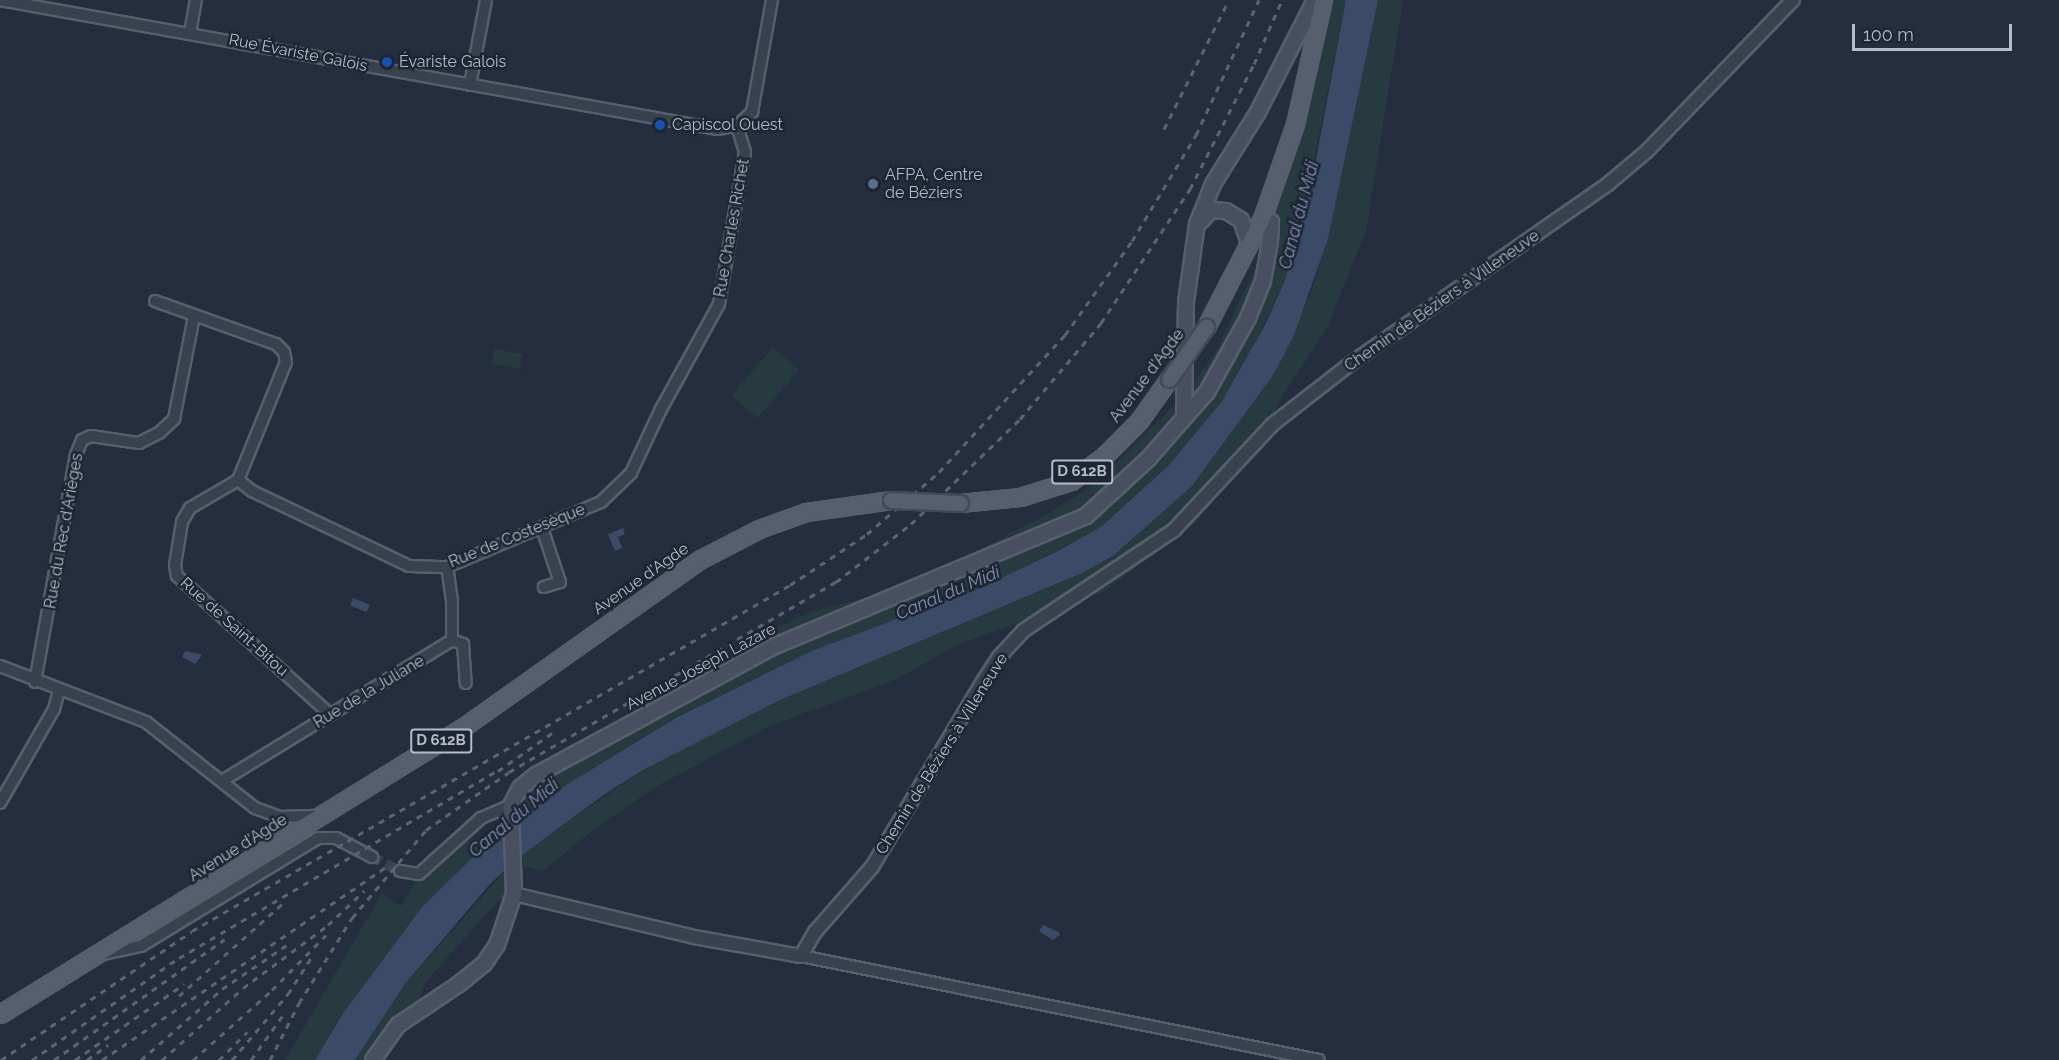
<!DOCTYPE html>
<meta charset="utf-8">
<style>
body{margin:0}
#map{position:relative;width:2059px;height:1060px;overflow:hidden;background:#252e3e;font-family:Raleway,sans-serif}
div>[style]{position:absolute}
.green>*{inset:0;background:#273a3f;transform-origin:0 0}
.water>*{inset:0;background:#3b4a67;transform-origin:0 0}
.minor-tunnel>*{height:10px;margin-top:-5px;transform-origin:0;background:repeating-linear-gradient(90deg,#3b4353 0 10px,transparent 0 15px)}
.roads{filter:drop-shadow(2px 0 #575e6c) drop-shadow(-2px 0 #575e6c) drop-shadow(0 2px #575e6c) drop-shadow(0 -2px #575e6c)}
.minor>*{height:10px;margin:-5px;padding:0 5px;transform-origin:5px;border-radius:5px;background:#39404e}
.tertiary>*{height:12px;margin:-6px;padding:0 6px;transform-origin:6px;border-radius:6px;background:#39404e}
.secondary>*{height:14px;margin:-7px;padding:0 7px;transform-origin:7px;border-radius:7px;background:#474f61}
.primary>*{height:15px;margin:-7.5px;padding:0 7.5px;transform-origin:7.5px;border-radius:7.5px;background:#575f6e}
.rail>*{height:3px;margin-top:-1.5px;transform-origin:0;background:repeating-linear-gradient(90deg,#5b6475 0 6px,transparent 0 12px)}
.bridges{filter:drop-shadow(2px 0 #424957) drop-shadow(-2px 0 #424957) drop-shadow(0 2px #424957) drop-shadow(0 -2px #424957)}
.primary-bridge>*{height:15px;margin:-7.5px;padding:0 7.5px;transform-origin:7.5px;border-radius:7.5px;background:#575f6e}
.dots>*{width:16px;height:16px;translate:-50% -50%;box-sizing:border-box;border:3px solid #1e2533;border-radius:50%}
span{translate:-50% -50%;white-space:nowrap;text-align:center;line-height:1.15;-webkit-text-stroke:5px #1e2533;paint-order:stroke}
.shield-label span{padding:2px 4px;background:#1e2533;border:2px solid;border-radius:4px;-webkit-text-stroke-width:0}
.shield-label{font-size:15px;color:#b5bbc9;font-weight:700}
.street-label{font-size:16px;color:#b5bbc9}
.poi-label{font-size:16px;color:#b5bbc9}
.left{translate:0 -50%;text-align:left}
.water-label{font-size:18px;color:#7d8fb0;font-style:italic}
.scale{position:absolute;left:1852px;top:24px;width:160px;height:27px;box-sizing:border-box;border:3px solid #b5bbc9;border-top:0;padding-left:8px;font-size:18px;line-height:21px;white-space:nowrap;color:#b5bbc9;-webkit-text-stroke:4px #1e2533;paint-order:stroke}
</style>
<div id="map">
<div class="green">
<i style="clip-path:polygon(1323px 0,1346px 0,1297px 244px,1285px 280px,1247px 359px,1223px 400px,1169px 465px,1102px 526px,1058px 551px,982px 587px,814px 650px,558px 790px,527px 812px,517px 806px,526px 775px,757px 638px,809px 612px,862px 599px,961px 559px,1048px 514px,1096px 483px,1189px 390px,1217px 349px,1265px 247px)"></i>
<i style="clip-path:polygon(1378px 0,1403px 0,1366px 231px,1326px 330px,1281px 398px,1258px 449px,1195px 523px,1105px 591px,957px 645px,895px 680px,770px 726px,657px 786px,591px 832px,543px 871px,523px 866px,521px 855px,643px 770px,780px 700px,1082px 573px,1113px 556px,1192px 486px,1274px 374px,1312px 290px,1328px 239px)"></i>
<i style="left:773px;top:347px;width:35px;height:64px;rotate:41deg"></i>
<i style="left:494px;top:349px;width:29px;height:15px;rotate:10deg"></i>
<i style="clip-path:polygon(459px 838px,491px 841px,422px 907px,344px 1012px,315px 1060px,285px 1060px,382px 893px,401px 906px,419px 874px)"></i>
<i style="clip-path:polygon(506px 870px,514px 894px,497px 902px,425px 983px,415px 1011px,393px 1038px,383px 1060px,355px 1060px,405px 984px)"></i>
</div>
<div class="water">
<i style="clip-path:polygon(1346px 0,1378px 0,1328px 239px,1294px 335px,1274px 374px,1192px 486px,1113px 556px,1082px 573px,780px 700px,643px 770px,605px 794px,518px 858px,489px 885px,405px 984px,355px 1060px,315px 1060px,344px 1012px,422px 907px,474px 856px,558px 790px,676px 718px,814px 650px,982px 587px,1058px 551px,1102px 526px,1169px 465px,1222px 401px,1265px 325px,1285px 280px,1311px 186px)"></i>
<i style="clip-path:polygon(623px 528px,625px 534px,618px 537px,622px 548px,615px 551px,608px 534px)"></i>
<i style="left:353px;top:598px;width:18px;height:8px;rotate:22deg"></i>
<i style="clip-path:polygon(185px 651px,200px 654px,202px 655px,195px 664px,182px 657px)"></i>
<i style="clip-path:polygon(1043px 925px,1059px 932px,1060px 935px,1053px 940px,1039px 931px)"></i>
</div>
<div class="minor-tunnel">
<i style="left:372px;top:857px;width:31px;rotate:27deg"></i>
</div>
<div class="roads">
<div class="minor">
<i style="left:0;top:0;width:729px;rotate:10.2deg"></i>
<i style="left:717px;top:129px;width:20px;rotate:-9deg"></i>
<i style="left:737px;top:126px;width:21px;rotate:-43deg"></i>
<i style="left:752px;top:112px;width:114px;rotate:-79.9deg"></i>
<i style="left:190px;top:33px;width:34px;rotate:-80deg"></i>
<i style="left:470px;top:85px;width:86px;rotate:-79.3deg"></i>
<i style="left:155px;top:301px;width:128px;rotate:19.6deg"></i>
<i style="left:276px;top:344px;width:11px;rotate:45deg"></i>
<i style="left:284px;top:352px;width:10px;rotate:79deg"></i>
<i style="left:286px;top:362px;width:127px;rotate:112.1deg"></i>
<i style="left:238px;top:480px;width:18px;rotate:38deg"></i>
<i style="left:252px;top:491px;width:174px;rotate:25.5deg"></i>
<i style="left:409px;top:566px;width:38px;rotate:2deg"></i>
<i style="left:447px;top:567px;width:167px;rotate:-22.9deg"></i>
<i style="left:601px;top:502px;width:42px;rotate:-44deg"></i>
<i style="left:631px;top:473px;width:68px;rotate:-64.9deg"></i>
<i style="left:660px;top:411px;width:122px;rotate:-61.1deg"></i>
<i style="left:719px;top:304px;width:154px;rotate:-80.3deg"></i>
<i style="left:745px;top:152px;width:27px;rotate:-107deg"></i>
<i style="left:238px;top:480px;width:56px;rotate:149.7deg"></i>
<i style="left:190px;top:508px;width:16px;rotate:120deg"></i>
<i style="left:182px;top:522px;width:44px;rotate:99.2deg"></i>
<i style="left:175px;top:565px;width:11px;rotate:80deg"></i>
<i style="left:177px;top:576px;width:207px;rotate:42.1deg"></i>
<i style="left:542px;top:528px;width:57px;rotate:71.6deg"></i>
<i style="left:560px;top:582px;width:17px;rotate:163deg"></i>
<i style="left:452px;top:640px;width:12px;rotate:20deg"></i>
<i style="left:463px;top:644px;width:39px;rotate:86deg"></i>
<i style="left:0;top:666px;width:156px;rotate:21deg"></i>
<i style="left:146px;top:722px;width:139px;rotate:38.3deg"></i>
<i style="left:255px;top:808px;width:27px;rotate:20deg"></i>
<i style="left:280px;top:817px;width:37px;rotate:-2deg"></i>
<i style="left:35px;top:682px;width:231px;rotate:-79.8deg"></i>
<i style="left:76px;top:455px;width:16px;rotate:-68deg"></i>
<i style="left:82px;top:440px;width:10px;rotate:-24deg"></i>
<i style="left:91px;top:436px;width:49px;rotate:8.3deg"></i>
<i style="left:139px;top:443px;width:22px;rotate:-27deg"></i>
<i style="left:159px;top:433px;width:21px;rotate:-43deg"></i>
<i style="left:174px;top:419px;width:105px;rotate:-79deg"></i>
<i style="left:222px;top:781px;width:270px;rotate:-31.5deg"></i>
<i style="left:452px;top:640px;width:39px;rotate:-90deg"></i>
<i style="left:452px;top:601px;width:34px;rotate:-98deg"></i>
<i style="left:0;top:803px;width:108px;rotate:-60.1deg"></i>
<i style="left:54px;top:709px;width:20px;rotate:-75deg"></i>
<i style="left:400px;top:871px;width:19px;rotate:9deg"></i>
<i style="left:419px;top:874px;width:84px;rotate:-42.1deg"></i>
<i style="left:481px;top:818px;width:33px;rotate:-23deg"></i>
<i style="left:103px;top:954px;width:39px;rotate:-12deg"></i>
<i style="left:141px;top:946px;width:207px;rotate:-31.4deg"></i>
<i style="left:318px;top:838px;width:18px"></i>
<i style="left:336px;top:838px;width:41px;rotate:27.8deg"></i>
<i style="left:801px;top:956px;width:528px;rotate:11.35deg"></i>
</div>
<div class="tertiary">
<i style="left:514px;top:894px;width:185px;rotate:13.4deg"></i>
<i style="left:694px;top:937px;width:109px;rotate:10.1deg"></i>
<i style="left:801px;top:956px;width:28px;rotate:-60deg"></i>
<i style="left:815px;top:932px;width:86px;rotate:-48.8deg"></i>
<i style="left:872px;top:867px;width:214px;rotate:-59.1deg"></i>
<i style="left:982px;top:683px;width:31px;rotate:-57deg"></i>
<i style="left:999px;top:657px;width:35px;rotate:-47deg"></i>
<i style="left:1023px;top:631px;width:182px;rotate:-33.8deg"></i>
<i style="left:1174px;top:530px;width:145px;rotate:-47deg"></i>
<i style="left:1273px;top:424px;width:98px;rotate:-37.9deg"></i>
<i style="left:1350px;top:364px;width:315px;rotate:-34.9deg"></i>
<i style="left:1608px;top:184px;width:51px;rotate:-40.2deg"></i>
<i style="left:1647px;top:151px;width:210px;rotate:-46deg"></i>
</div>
<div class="secondary">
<i style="left:1201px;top:221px;width:15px;rotate:-48deg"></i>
<i style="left:1211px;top:210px;width:15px;rotate:4deg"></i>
<i style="left:1226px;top:211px;width:17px;rotate:31deg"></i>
<i style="left:1241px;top:220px;width:24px;rotate:71deg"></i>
<i style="left:1184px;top:417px;width:115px;rotate:-89deg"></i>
<i style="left:1186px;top:302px;width:79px;rotate:-82deg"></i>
<i style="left:1197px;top:224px;width:43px;rotate:-68.2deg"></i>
<i style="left:1213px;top:184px;width:85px;rotate:-58deg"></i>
<i style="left:1258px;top:112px;width:126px;rotate:-63deg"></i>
<i style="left:373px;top:1060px;width:43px;rotate:-54.5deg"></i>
<i style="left:398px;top:1025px;width:73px;rotate:-33.9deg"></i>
<i style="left:459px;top:984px;width:32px;rotate:-39deg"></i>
<i style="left:484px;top:964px;width:23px;rotate:-56deg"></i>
<i style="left:497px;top:945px;width:54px;rotate:-71.6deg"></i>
<i style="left:514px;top:894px;width:89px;rotate:-91.9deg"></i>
<i style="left:511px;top:805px;width:19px;rotate:-62deg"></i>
<i style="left:520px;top:788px;width:21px;rotate:-39deg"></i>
<i style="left:536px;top:775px;width:272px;rotate:-28.4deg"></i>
<i style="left:775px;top:646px;width:337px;rotate:-22.7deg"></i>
<i style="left:1086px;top:516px;width:86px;rotate:-42.6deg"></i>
<i style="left:1149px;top:458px;width:88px;rotate:-48.7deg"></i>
<i style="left:1207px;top:392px;width:85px;rotate:-61deg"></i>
<i style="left:1248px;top:318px;width:40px;rotate:-68deg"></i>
<i style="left:1263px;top:281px;width:40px;rotate:-80deg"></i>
<i style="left:1270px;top:242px;width:20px;rotate:-87deg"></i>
<i style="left:1271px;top:222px;width:10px;rotate:-143deg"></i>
</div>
<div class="primary">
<i style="left:1206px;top:327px;width:125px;rotate:-62.8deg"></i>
<i style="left:1263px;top:216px;width:97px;rotate:-70.8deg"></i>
<i style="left:1295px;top:124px;width:127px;rotate:-77.3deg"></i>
<i style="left:960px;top:503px;width:60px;rotate:-5.7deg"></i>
<i style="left:1020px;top:497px;width:53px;rotate:-17.4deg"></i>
<i style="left:1071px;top:481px;width:39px;rotate:-37deg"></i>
<i style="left:1102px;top:458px;width:52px;rotate:-45deg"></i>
<i style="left:1139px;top:421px;width:52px;rotate:-54.5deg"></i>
<i style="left:0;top:1014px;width:543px;rotate:-31.76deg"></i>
<i style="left:462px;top:728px;width:293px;rotate:-35.3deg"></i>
<i style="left:701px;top:559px;width:65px;rotate:-27.3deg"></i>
<i style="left:759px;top:529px;width:50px;rotate:-19.9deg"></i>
<i style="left:806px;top:512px;width:86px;rotate:-8deg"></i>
</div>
</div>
<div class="rail">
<i style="left:1164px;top:129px;width:144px;rotate:-63.3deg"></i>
<i style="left:498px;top:771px;width:66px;rotate:-35.1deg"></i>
<i style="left:179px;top:996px;width:138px;rotate:-41.8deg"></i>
<i style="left:1px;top:1060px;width:230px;rotate:-34deg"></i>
<i style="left:192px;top:931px;width:691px;rotate:-30.05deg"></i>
<i style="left:790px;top:585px;width:92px;rotate:-33.5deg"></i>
<i style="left:867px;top:534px;width:95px;rotate:-40.7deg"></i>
<i style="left:939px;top:472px;width:186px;rotate:-47.4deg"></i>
<i style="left:1065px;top:335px;width:115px;rotate:-54.5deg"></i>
<i style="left:1132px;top:241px;width:124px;rotate:-58.9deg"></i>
<i style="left:1196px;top:135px;width:149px;rotate:-65deg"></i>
<i style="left:32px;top:1060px;width:179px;rotate:-34.8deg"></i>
<i style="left:179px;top:958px;width:373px;rotate:-30.5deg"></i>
<i style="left:54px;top:1060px;width:209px;rotate:-35.3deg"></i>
<i style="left:75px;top:1060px;width:133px;rotate:-34.9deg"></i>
<i style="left:87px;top:1060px;width:26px;rotate:-36deg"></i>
<i style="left:102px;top:1060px;width:342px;rotate:-34.2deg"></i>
<i style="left:141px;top:1060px;width:108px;rotate:-41.2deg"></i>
<i style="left:222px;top:989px;width:78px;rotate:-34.1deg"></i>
<i style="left:162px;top:1060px;width:108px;rotate:-41.6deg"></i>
<i style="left:243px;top:988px;width:106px;rotate:-36.5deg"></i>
<i style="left:328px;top:925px;width:50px;rotate:-43.4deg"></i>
<i style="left:193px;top:1060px;width:106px;rotate:-41.5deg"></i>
<i style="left:272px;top:990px;width:77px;rotate:-45.5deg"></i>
<i style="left:219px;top:1060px;width:40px;rotate:-45deg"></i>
<i style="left:232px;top:1060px;width:87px;rotate:-49.7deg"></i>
<i style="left:288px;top:994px;width:43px;rotate:-57.4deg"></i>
<i style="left:251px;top:1060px;width:60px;rotate:-54.5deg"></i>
<i style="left:270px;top:1060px;width:64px;rotate:-63deg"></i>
<i style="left:299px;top:1003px;width:100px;rotate:-58.1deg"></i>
<i style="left:352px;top:918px;width:115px;rotate:-49.9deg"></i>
<i style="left:426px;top:830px;width:101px;rotate:-34.9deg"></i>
<i style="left:509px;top:772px;width:378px;rotate:-30.2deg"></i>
<i style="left:836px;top:582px;width:95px;rotate:-37.7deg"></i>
<i style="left:911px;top:524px;width:151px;rotate:-43.9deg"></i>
<i style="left:1020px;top:419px;width:126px;rotate:-49.8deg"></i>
<i style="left:1101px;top:323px;width:161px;rotate:-56.4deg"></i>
<i style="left:1190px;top:189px;width:140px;rotate:-62.9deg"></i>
<i style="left:1254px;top:64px;width:70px;rotate:-66.4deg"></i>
</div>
<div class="bridges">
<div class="primary-bridge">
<i style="left:1169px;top:379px;width:64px;rotate:-54.6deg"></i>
<i style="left:891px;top:500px;width:69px;rotate:2.5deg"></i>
</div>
</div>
<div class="dots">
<i style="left:387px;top:62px;background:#1a4fb4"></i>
<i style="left:660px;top:125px;background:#1a4fb4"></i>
<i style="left:873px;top:184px;background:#5c6f8a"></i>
</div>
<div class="shield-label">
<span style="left:1082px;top:472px">D 612B</span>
<span style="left:441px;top:741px">D 612B</span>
</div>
<div class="street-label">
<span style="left:298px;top:53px;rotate:11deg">Rue Évariste Galois</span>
<span style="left:732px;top:228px;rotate:-80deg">Rue Charles Richet</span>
<span style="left:1442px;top:301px;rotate:-35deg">Chemin de Béziers à Villeneuve</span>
<span style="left:1147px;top:376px;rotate:-53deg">Avenue d'Agde</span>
<span style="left:64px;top:531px;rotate:-80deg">Rue du Rec d'Arièges</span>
<span style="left:517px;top:536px;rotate:-22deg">Rue de Costesèque</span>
<span style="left:641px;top:579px;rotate:-35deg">Avenue d'Agde</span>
<span style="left:234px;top:627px;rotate:42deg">Rue de Saint-Bitou</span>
<span style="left:701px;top:667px;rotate:-28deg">Avenue Joseph Lazare</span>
<span style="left:369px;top:692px;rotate:-31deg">Rue de la Juliane</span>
<span style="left:942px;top:754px;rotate:-58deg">Chemin de Béziers à Villeneuve</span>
<span style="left:238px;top:848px;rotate:-32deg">Avenue d'Agde</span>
</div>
<div class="poi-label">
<span class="left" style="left:399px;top:62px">Évariste Galois</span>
<span class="left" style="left:672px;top:125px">Capiscol Ouest</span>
<span class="left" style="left:885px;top:184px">AFPA, Centre<br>de Béziers</span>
</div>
<div class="water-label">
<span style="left:1299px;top:215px;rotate:-75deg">Canal du Midi</span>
<span style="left:948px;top:593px;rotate:-23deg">Canal du Midi</span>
<span style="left:514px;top:818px;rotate:-40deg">Canal du Midi</span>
</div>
<div class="scale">100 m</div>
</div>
